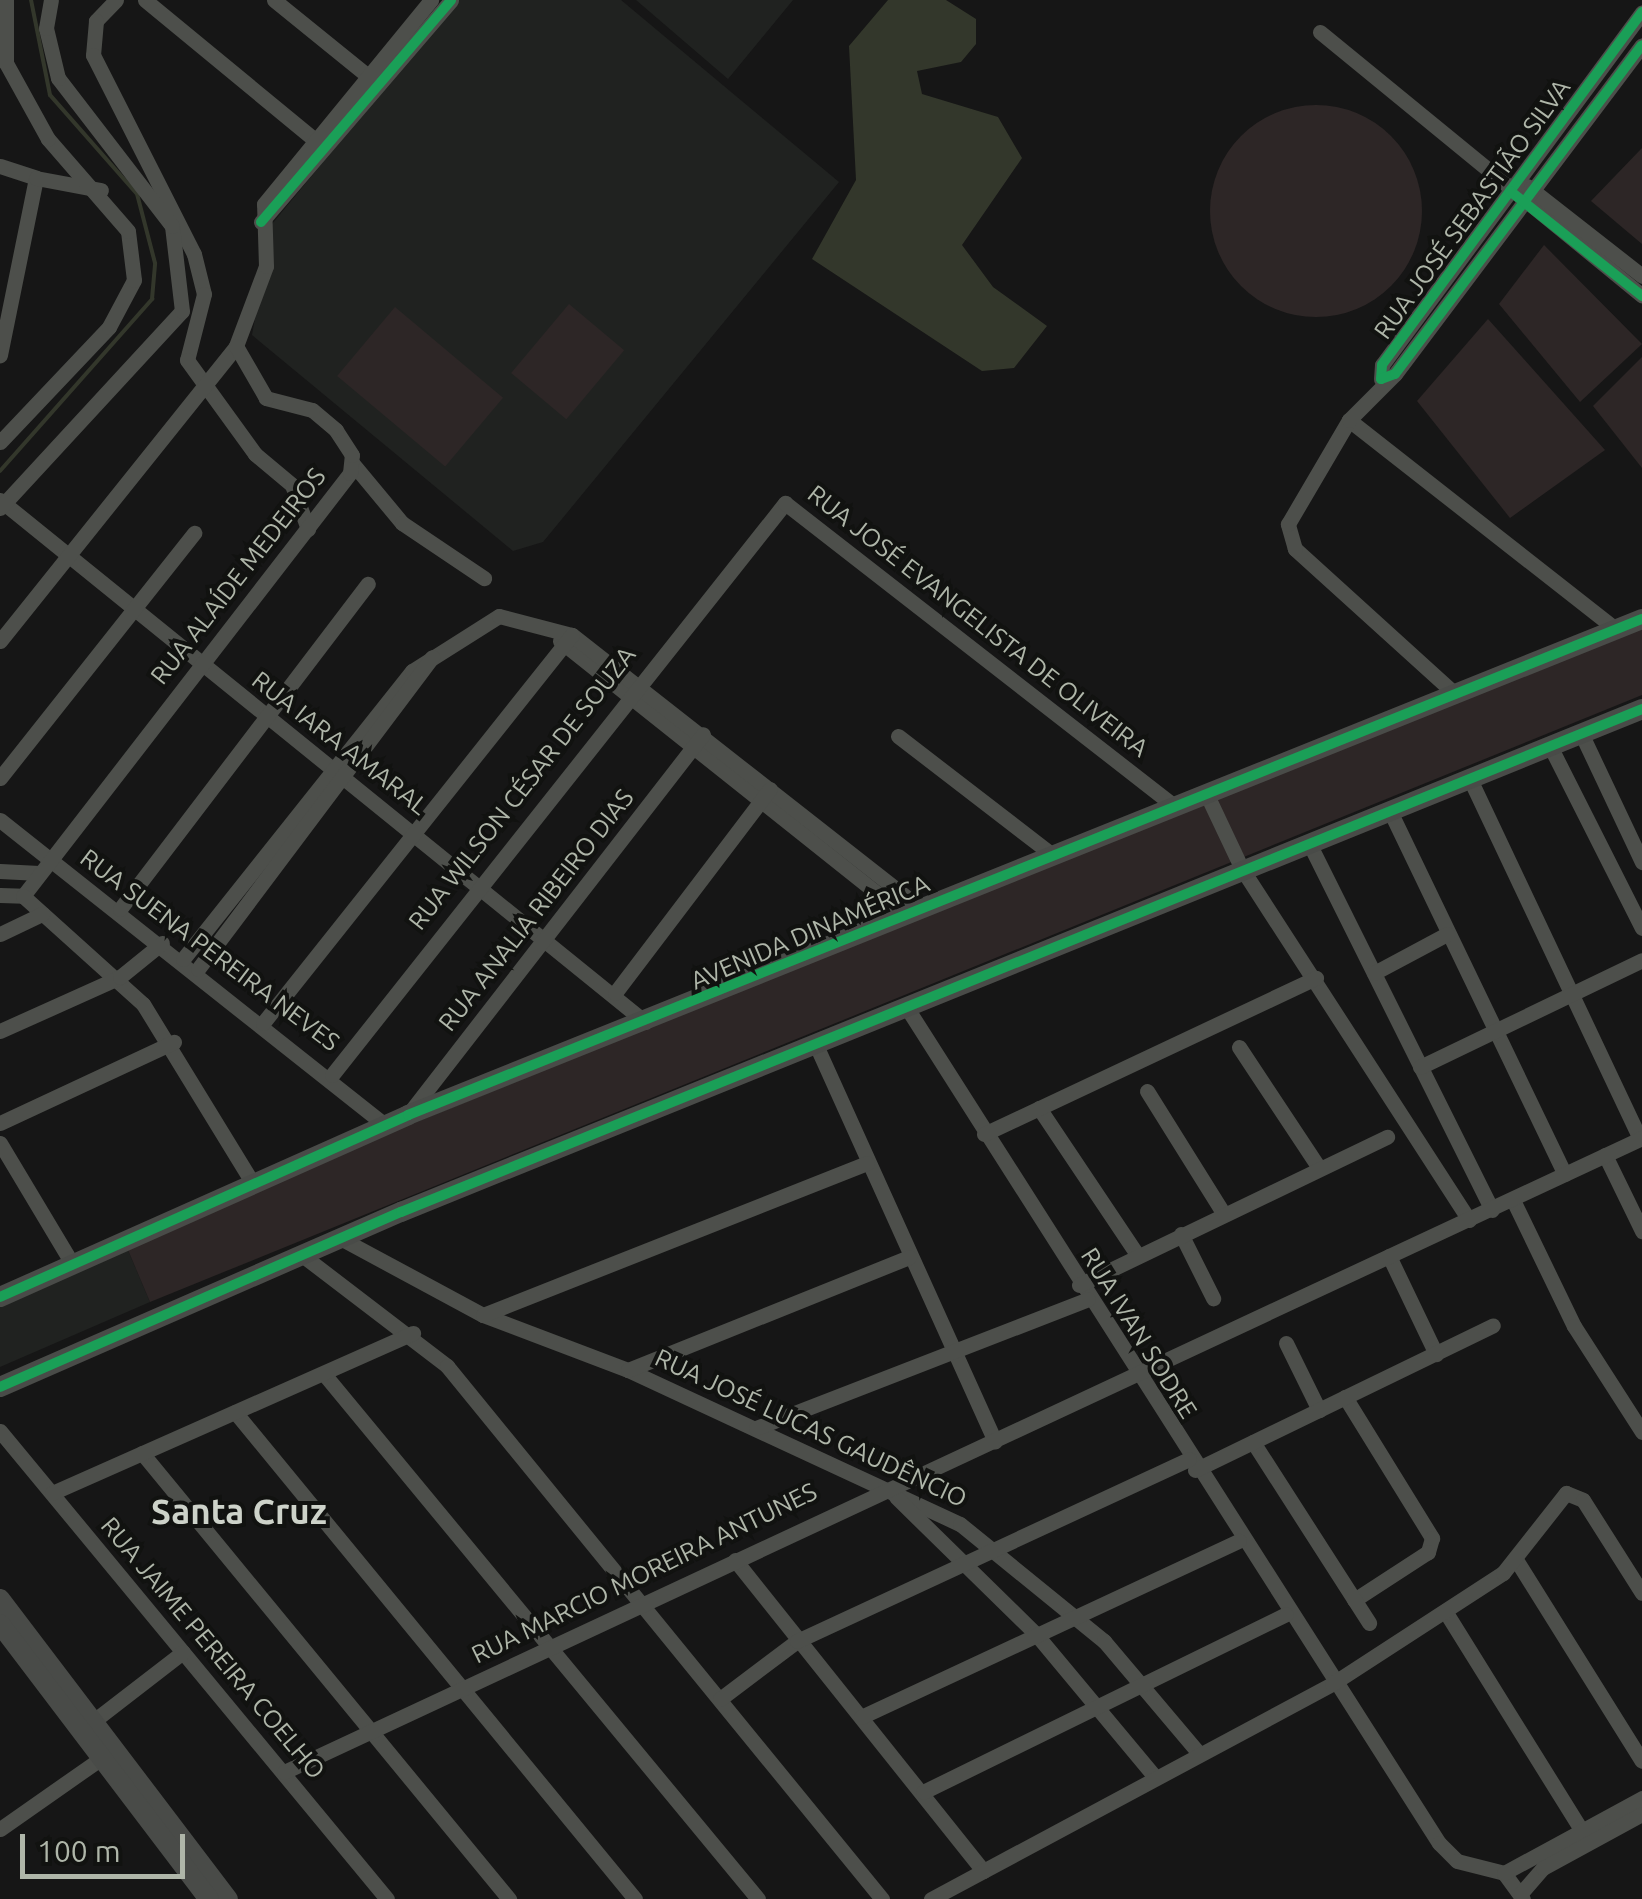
<!DOCTYPE html>
<meta charset="utf-8">
<style>
body{margin:0}
#map{position:relative;width:1642px;height:1899px;overflow:hidden;background:#161616;font-family:Ubuntu,sans-serif}
div>[style]{position:absolute}
.built>*{inset:0;background:#202220}
.green>*{inset:0;background:#2d2626;transform-origin:0 0}
.round{border-radius:50%}
.water>*{inset:0;background:#33372b}
.stream>*{height:4px;margin:-2px;padding:0 2px;transform-origin:2px;border-radius:2px;background:#33372b}
.minor>*{height:15px;margin:-7.5px;padding:0 7.5px;transform-origin:7.5px;border-radius:7.5px;background:#4d4f4b}
.major>*{height:20px;margin:-10px;padding:0 10px;transform-origin:10px;border-radius:10px;background:#494b48}
.cycleway>*{height:10px;margin:-5px;padding:0 5px;transform-origin:5px;border-radius:5px;background:#1a9f57}
span{translate:-50% -50%;white-space:nowrap;text-align:center;line-height:1.15;-webkit-text-stroke:8px #111210;paint-order:stroke}
.street-label{font-size:25px;color:#afb6a9}
.district-label{font-size:35px;color:#cdd2c9;font-weight:700}
.scale{position:absolute;left:20px;top:1834px;width:165px;height:45px;box-sizing:border-box;border:5px solid #afb6a9;border-top:0;padding-left:12px;font-size:30px;line-height:35px;white-space:nowrap;color:#afb6a9;-webkit-text-stroke:8px #111210;paint-order:stroke}
</style>
<div id="map">
<div class="built">
<i style="clip-path:polygon(457px 0,621px 0,839px 182px,543px 542px,513px 551px,252px 335px,272px 224px)"></i>
<i style="clip-path:polygon(636px 0,793px 0,728px 79px)"></i>
<i style="clip-path:polygon(128px 1250px,150px 1302px,0 1367px,0 1305px)"></i>
</div>
<div class="green">
<i class="round" style="left:1210px;top:105px;width:212px;height:212px"></i>
<i style="clip-path:polygon(1642px 148px,1642px 244px,1591px 201px)"></i>
<i style="clip-path:polygon(1544px 245px,1642px 344px,1580px 402px,1499px 304px)"></i>
<i style="left:569px;top:304px;width:72px;height:90px;rotate:40deg"></i>
<i style="left:395px;top:307px;width:141px;height:90px;rotate:40deg"></i>
<i style="clip-path:polygon(1488px 319px,1605px 450px,1510px 518px,1417px 401px)"></i>
<i style="clip-path:polygon(1642px 357px,1642px 468px,1593px 406px)"></i>
<i style="clip-path:polygon(1642px 622px,1642px 695px,150px 1302px,128px 1250px,353px 1148px)"></i>
</div>
<div class="water">
<i style="clip-path:polygon(888px 0,946px 0,976px 19px,976px 44px,961px 62px,917px 71px,922px 94px,998px 117px,1022px 158px,962px 245px,993px 287px,1047px 326px,1014px 368px,982px 371px,812px 259px,856px 180px,849px 46px)"></i>
</div>
<div class="stream">
<i style="left:0;top:471px;width:230px;rotate:-48.5deg"></i>
<i style="left:152px;top:299px;width:36px;rotate:-85deg"></i>
<i style="left:155px;top:263px;width:71px;rotate:-104.6deg"></i>
<i style="left:137px;top:194px;width:132px;rotate:-131.3deg"></i>
<i style="left:50px;top:95px;width:97px;rotate:-101.3deg"></i>
</div>
<div class="minor">
<i style="left:116px;top:0;width:29px;rotate:134deg"></i>
<i style="left:96px;top:21px;width:34px;rotate:95deg"></i>
<i style="left:93px;top:55px;width:223px;rotate:63.1deg"></i>
<i style="left:194px;top:254px;width:41px;rotate:76deg"></i>
<i style="left:204px;top:294px;width:68px;rotate:104.4deg"></i>
<i style="left:187px;top:360px;width:116px;rotate:54.1deg"></i>
<i style="left:255px;top:454px;width:48px;rotate:40deg"></i>
<i style="left:292px;top:485px;width:47px;rotate:70deg"></i>
<i style="left:145px;top:0;width:229px;rotate:39.5deg"></i>
<i style="left:274px;top:0;width:121px;rotate:39deg"></i>
<i style="left:1320px;top:32px;width:416px;rotate:39.3deg"></i>
<i style="left:0;top:166px;width:38px;rotate:18deg"></i>
<i style="left:36px;top:178px;width:181px;rotate:101.5deg"></i>
<i style="left:36px;top:178px;width:66px;rotate:10.5deg"></i>
<i style="left:1527px;top:186px;width:146px;rotate:38deg"></i>
<i style="left:261px;top:222px;width:292px;rotate:-49.4deg"></i>
<i style="left:1381px;top:379px;width:14px;rotate:-86deg"></i>
<i style="left:1382px;top:365px;width:438px;rotate:-53.6deg"></i>
<i style="left:1349px;top:420px;width:339px;rotate:38.1deg"></i>
<i style="left:0;top:442px;width:158px;rotate:-46.5deg"></i>
<i style="left:109px;top:327px;width:53px;rotate:-62deg"></i>
<i style="left:134px;top:280px;width:49px;rotate:-97deg"></i>
<i style="left:128px;top:231px;width:122px;rotate:-131deg"></i>
<i style="left:48px;top:139px;width:87px;rotate:-118.9deg"></i>
<i style="left:6px;top:63px;width:63px;rotate:-90deg"></i>
<i style="left:353px;top:464px;width:77px;rotate:50.3deg"></i>
<i style="left:402px;top:523px;width:99px;rotate:33.9deg"></i>
<i style="left:0;top:500px;width:830px;rotate:38.98deg"></i>
<i style="left:0;top:508px;width:268px;rotate:-47.3deg"></i>
<i style="left:182px;top:311px;width:86px;rotate:-96.7deg"></i>
<i style="left:172px;top:226px;width:187px;rotate:-127.6deg"></i>
<i style="left:58px;top:78px;width:51px;rotate:-103.5deg"></i>
<i style="left:46px;top:28px;width:28px;rotate:-80deg"></i>
<i style="left:0;top:641px;width:378px;rotate:-51.3deg"></i>
<i style="left:236px;top:346px;width:85px;rotate:-69.4deg"></i>
<i style="left:266px;top:266px;width:62px;rotate:-91.8deg"></i>
<i style="left:264px;top:204px;width:264px;rotate:-50.7deg"></i>
<i style="left:560px;top:641px;width:441px;rotate:38.5deg"></i>
<i style="left:1454px;top:693px;width:215px;rotate:-137.8deg"></i>
<i style="left:1295px;top:549px;width:26px;rotate:-106deg"></i>
<i style="left:1288px;top:524px;width:121px;rotate:-59.6deg"></i>
<i style="left:1349px;top:420px;width:65px;rotate:-45deg"></i>
<i style="left:1395px;top:374px;width:411px;rotate:-53.1deg"></i>
<i style="left:1581px;top:733px;width:143px;rotate:64.7deg"></i>
<i style="left:898px;top:736px;width:192px;rotate:37.6deg"></i>
<i style="left:1549px;top:744px;width:206px;rotate:63.2deg"></i>
<i style="left:1469px;top:777px;width:400px;rotate:64.7deg"></i>
<i style="left:0;top:778px;width:313px;rotate:-51.6deg"></i>
<i style="left:1207px;top:795px;width:82px;rotate:64.7deg"></i>
<i style="left:1242px;top:869px;width:418px;rotate:57.1deg"></i>
<i style="left:1389px;top:809px;width:405px;rotate:64.3deg"></i>
<i style="left:0;top:820px;width:491px;rotate:38.4deg"></i>
<i style="left:1309px;top:843px;width:410px;rotate:63.5deg"></i>
<i style="left:0;top:871px;width:39px;rotate:3deg"></i>
<i style="left:0;top:895px;width:23px;rotate:2deg"></i>
<i style="left:23px;top:896px;width:535px;rotate:-52.29deg"></i>
<i style="left:350px;top:473px;width:18px;rotate:-84deg"></i>
<i style="left:352px;top:455px;width:30px;rotate:-123deg"></i>
<i style="left:336px;top:430px;width:31px;rotate:-140deg"></i>
<i style="left:312px;top:410px;width:48px;rotate:-165.4deg"></i>
<i style="left:266px;top:398px;width:60px;rotate:-120deg"></i>
<i style="left:23px;top:896px;width:161px;rotate:42deg"></i>
<i style="left:143px;top:1004px;width:212px;rotate:58.5deg"></i>
<i style="left:120px;top:909px;width:409px;rotate:-52.7deg"></i>
<i style="left:0;top:934px;width:47px;rotate:-25.5deg"></i>
<i style="left:183px;top:959px;width:368px;rotate:-51.5deg"></i>
<i style="left:412px;top:671px;width:103px;rotate:-32.3deg"></i>
<i style="left:499px;top:616px;width:75px;rotate:14.6deg"></i>
<i style="left:572px;top:635px;width:442px;rotate:38.1deg"></i>
<i style="left:198px;top:969px;width:390px;rotate:-53.1deg"></i>
<i style="left:1374px;top:973px;width:83px;rotate:-28.1deg"></i>
<i style="left:615px;top:993px;width:256px;rotate:-52.8deg"></i>
<i style="left:907px;top:1008px;width:990px;rotate:57.5deg"></i>
<i style="left:1439px;top:1843px;width:25px;rotate:45deg"></i>
<i style="left:1457px;top:1861px;width:49px;rotate:14.3deg"></i>
<i style="left:1504px;top:1873px;width:32px;rotate:54deg"></i>
<i style="left:263px;top:1023px;width:496px;rotate:-51.5deg"></i>
<i style="left:0;top:1031px;width:132px;rotate:-24.2deg"></i>
<i style="left:120px;top:977px;width:54px;rotate:-39deg"></i>
<i style="left:816px;top:1045px;width:435px;rotate:65.7deg"></i>
<i style="left:1239px;top:1047px;width:145px;rotate:56.5deg"></i>
<i style="left:1420px;top:1067px;width:246px;rotate:-25.7deg"></i>
<i style="left:332px;top:1075px;width:730px;rotate:-51.62deg"></i>
<i style="left:785px;top:503px;width:494px;rotate:37.9deg"></i>
<i style="left:1147px;top:1091px;width:145px;rotate:58deg"></i>
<i style="left:1039px;top:1108px;width:178px;rotate:56.2deg"></i>
<i style="left:410px;top:1112px;width:478px;rotate:-52.2deg"></i>
<i style="left:0;top:1123px;width:192px;rotate:-25deg"></i>
<i style="left:984px;top:1134px;width:367px;rotate:-25.2deg"></i>
<i style="left:0;top:1143px;width:142px;rotate:59.1deg"></i>
<i style="left:1605px;top:1155px;width:85px;rotate:64deg"></i>
<i style="left:1513px;top:1200px;width:140px;rotate:64.2deg"></i>
<i style="left:1574px;top:1326px;width:126px;rotate:57.3deg"></i>
<i style="left:1181px;top:1234px;width:72px;rotate:63.4deg"></i>
<i style="left:340px;top:1238px;width:162px;rotate:28.3deg"></i>
<i style="left:483px;top:1315px;width:155px;rotate:20.8deg"></i>
<i style="left:628px;top:1370px;width:366px;rotate:24.9deg"></i>
<i style="left:960px;top:1524px;width:186px;rotate:39.1deg"></i>
<i style="left:1104px;top:1641px;width:144px;rotate:49.8deg"></i>
<i style="left:302px;top:1255px;width:183px;rotate:37.4deg"></i>
<i style="left:447px;top:1366px;width:688px;rotate:50.78deg"></i>
<i style="left:1389px;top:1256px;width:109px;rotate:64.4deg"></i>
<i style="left:1079px;top:1285px;width:342px;rotate:-25.7deg"></i>
<i style="left:483px;top:1315px;width:413px;rotate:-21.6deg"></i>
<i style="left:1286px;top:1343px;width:75px;rotate:63.8deg"></i>
<i style="left:628px;top:1370px;width:303px;rotate:-21.9deg"></i>
<i style="left:324px;top:1374px;width:681px;rotate:50.42deg"></i>
<i style="left:1345px;top:1397px;width:166px;rotate:58.3deg"></i>
<i style="left:1432px;top:1538px;width:15px;rotate:106deg"></i>
<i style="left:1428px;top:1552px;width:88px;rotate:147deg"></i>
<i style="left:235px;top:1412px;width:630px;rotate:50.6deg"></i>
<i style="left:756px;top:1428px;width:356px;rotate:-21.2deg"></i>
<i style="left:0;top:1431px;width:607px;rotate:50.41deg"></i>
<i style="left:1253px;top:1442px;width:215px;rotate:57.3deg"></i>
<i style="left:142px;top:1453px;width:578px;rotate:50.55deg"></i>
<i style="left:1195px;top:1470px;width:331px;rotate:-25.9deg"></i>
<i style="left:52px;top:1493px;width:395px;rotate:-23.9deg"></i>
<i style="left:896px;top:1497px;width:194px;rotate:44.4deg"></i>
<i style="left:1035px;top:1633px;width:186px;rotate:50.2deg"></i>
<i style="left:1515px;top:1558px;width:239px;rotate:58deg"></i>
<i style="left:735px;top:1560px;width:398px;rotate:51.4deg"></i>
<i style="left:1445px;top:1611px;width:259px;rotate:58.1deg"></i>
<i style="left:720px;top:1699px;width:96px;rotate:-37deg"></i>
<i style="left:797px;top:1641px;width:432px;rotate:-24.9deg"></i>
<i style="left:861px;top:1717px;width:417px;rotate:-25deg"></i>
<i style="left:91px;top:1723px;width:116px;rotate:-37.7deg"></i>
<i style="left:284px;top:1772px;width:1499px;rotate:-25.03deg"></i>
<i style="left:923px;top:1792px;width:404px;rotate:-26.1deg"></i>
<i style="left:0;top:1829px;width:122px;rotate:-35deg"></i>
<i style="left:1504px;top:1873px;width:157px;rotate:-28.5deg"></i>
<i style="left:1521px;top:1893px;width:33px;rotate:-49deg"></i>
<i style="left:1543px;top:1868px;width:113px;rotate:-28.6deg"></i>
<i style="left:931px;top:1899px;width:455px;rotate:-28.2deg"></i>
<i style="left:1332px;top:1684px;width:204px;rotate:-33deg"></i>
<i style="left:1503px;top:1573px;width:102px;rotate:-51.8deg"></i>
<i style="left:1566px;top:1493px;width:18px;rotate:22deg"></i>
<i style="left:1583px;top:1500px;width:110px;rotate:57.6deg"></i>
</div>
<div class="major">
<i style="left:0;top:1297px;width:447px;rotate:-24deg"></i>
<i style="left:408px;top:1115px;width:1330px;rotate:-21.9deg"></i>
<i style="left:0;top:1387px;width:438px;rotate:-23.6deg"></i>
<i style="left:401px;top:1212px;width:1339px;rotate:-22.06deg"></i>
<i style="left:0;top:1599px;width:377px;rotate:52.8deg"></i>
<i style="left:0;top:1624px;width:345px;rotate:52.8deg"></i>
</div>
<div class="cycleway">
<i style="left:1642px;top:12px;width:438px;rotate:126.4deg"></i>
<i style="left:1382px;top:365px;width:14px;rotate:94deg"></i>
<i style="left:1381px;top:379px;width:15px;rotate:-20deg"></i>
<i style="left:1395px;top:374px;width:411px;rotate:-53.1deg"></i>
<i style="left:1510px;top:191px;width:169px;rotate:38.5deg"></i>
<i style="left:261px;top:222px;width:292px;rotate:-49.4deg"></i>
<i style="left:0;top:1297px;width:447px;rotate:-24deg"></i>
<i style="left:408px;top:1115px;width:1330px;rotate:-21.9deg"></i>
<i style="left:0;top:1387px;width:438px;rotate:-23.6deg"></i>
<i style="left:401px;top:1212px;width:1339px;rotate:-22.06deg"></i>
</div>
<div class="street-label">
<span style="left:1472px;top:209px;rotate:-54deg">RUA JOSÉ SEBASTIÃO SILVA</span>
<span style="left:238px;top:576px;rotate:-52deg">RUA ALAÍDE MEDEIROS</span>
<span style="left:978px;top:621px;rotate:38deg">RUA JOSÉ EVANGELISTA DE OLIVEIRA</span>
<span style="left:340px;top:743px;rotate:38deg">RUA IARA AMARAL</span>
<span style="left:522px;top:788px;rotate:-52deg">RUA WILSON CÉSAR DE SOUZA</span>
<span style="left:536px;top:910px;rotate:-52deg">RUA ANALIA RIBEIRO DIAS</span>
<span style="left:810px;top:932px;rotate:-23deg">AVENIDA DINAMÉRICA</span>
<span style="left:210px;top:950px;rotate:37deg">RUA SUENA PEREIRA NEVES</span>
<span style="left:1139px;top:1333px;rotate:58deg">RUA IVAN SODRE</span>
<span style="left:811px;top:1428px;rotate:25deg">RUA JOSÉ LUCAS GAUDÊNCIO</span>
<span style="left:644px;top:1573px;rotate:-26deg">RUA MARCIO MOREIRA ANTUNES</span>
<span style="left:213px;top:1648px;rotate:50deg">RUA JAIME PEREIRA COELHO</span>
</div>
<div class="district-label">
<span style="left:239px;top:1511px">Santa Cruz</span>
</div>
<div class="scale">100 m</div>
</div>
